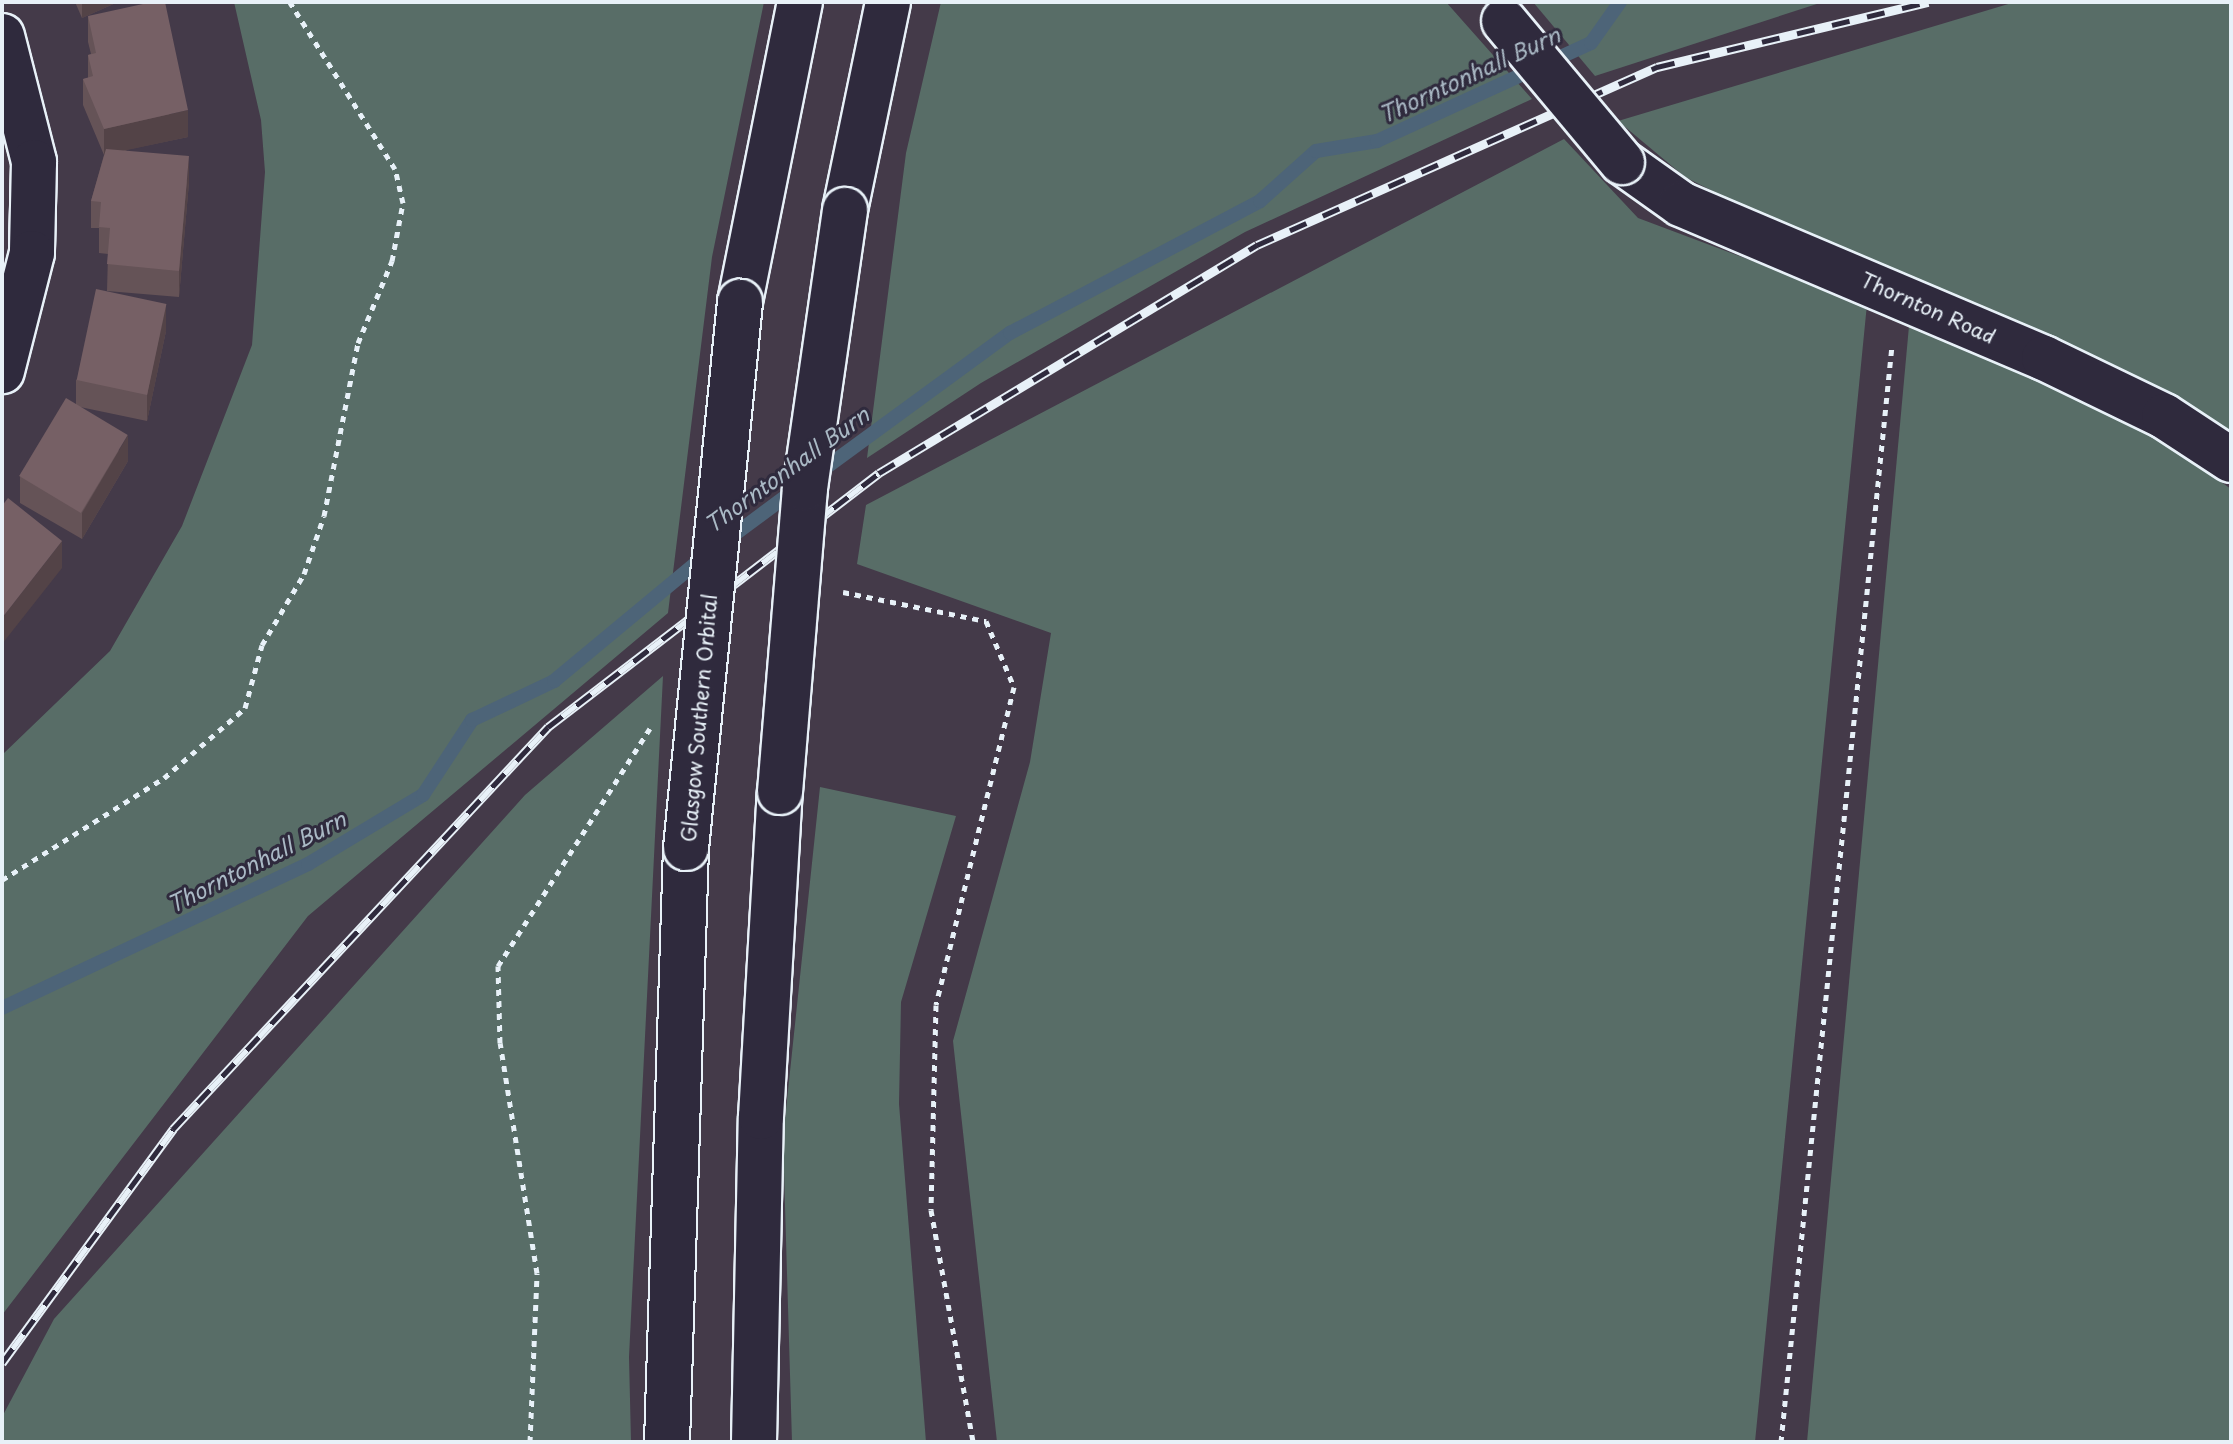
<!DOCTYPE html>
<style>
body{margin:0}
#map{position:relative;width:2233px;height:1444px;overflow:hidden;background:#443a49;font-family:"Playpen Sans",sans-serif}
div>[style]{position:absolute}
.green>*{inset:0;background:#586d67}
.stream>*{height:14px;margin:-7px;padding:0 7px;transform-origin:7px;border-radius:7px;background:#4d6478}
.path>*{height:5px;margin-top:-2.5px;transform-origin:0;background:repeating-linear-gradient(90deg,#e8f1f8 0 6px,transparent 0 12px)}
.roads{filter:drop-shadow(2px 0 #e8f1f8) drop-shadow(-2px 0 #e8f1f8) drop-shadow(0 2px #e8f1f8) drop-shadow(0 -2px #e8f1f8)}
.minor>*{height:44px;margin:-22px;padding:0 22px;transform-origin:22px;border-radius:22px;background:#2f2a3d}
.trunk>*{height:44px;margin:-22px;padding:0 22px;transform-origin:22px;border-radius:22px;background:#2f2a3d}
.rail>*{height:9px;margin-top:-4.5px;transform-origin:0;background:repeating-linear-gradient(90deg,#2f2a3d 0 18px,#e8f1f8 0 36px);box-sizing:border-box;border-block:2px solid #e8f1f8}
.bridges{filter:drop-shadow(2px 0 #e8f1f8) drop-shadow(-2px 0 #e8f1f8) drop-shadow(0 2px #e8f1f8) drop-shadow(0 -2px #e8f1f8)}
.minor-bridge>*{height:44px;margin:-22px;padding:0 22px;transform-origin:22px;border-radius:22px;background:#2f2a3d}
.trunk-bridge>*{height:44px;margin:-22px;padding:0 22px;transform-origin:22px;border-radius:22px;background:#2f2a3d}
.wall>*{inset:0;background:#655357}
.shaded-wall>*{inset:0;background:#534347}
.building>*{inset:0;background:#766065;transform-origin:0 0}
span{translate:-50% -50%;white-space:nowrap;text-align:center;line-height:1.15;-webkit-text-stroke:6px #2f2a3d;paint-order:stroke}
.street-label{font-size:20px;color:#e8f1f8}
.water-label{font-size:22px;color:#aab9c5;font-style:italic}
.frame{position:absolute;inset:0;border:4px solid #e8f1f8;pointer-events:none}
</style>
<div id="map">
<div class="green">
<i style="clip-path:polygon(234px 2px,764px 2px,712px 257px,668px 613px,308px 916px,2px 1315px,2px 755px,110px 651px,182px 526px,252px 345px,265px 172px,261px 120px)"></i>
<i style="clip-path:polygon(941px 2px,1446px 2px,1532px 99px,1245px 232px,981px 383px,867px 458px,906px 153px)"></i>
<i style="clip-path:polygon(1533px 2px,1823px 2px,1595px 76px)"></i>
<i style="clip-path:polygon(2015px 2px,2231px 2px,2231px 435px,2163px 390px,2065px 342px,1796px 233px,1685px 177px,1618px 121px)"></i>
<i style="clip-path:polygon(1564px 139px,1638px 218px,1867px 304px,1755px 1442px,997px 1442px,953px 1041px,1030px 762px,1051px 633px,857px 564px,866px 505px)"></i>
<i style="clip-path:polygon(1909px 326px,2145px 427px,2231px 489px,2231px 1442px,1807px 1442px)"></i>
<i style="clip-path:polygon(663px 676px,629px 1357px,631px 1442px,2px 1442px,2px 1417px,54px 1319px,525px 795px)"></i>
<i style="clip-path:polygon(820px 787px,956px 816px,901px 1002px,899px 1104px,926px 1442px,792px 1442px,783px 1138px)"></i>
</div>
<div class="stream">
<i style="left:817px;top:474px;width:239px;rotate:-36.2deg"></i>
<i style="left:1010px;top:333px;width:283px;rotate:-27.8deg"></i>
<i style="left:1260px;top:201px;width:75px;rotate:-41.8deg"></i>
<i style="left:1316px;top:151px;width:62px;rotate:-9.3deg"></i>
<i style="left:1377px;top:141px;width:235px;rotate:-24.6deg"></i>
<i style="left:1591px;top:43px;width:50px;rotate:-54.7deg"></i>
<i style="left:727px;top:540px;width:87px;rotate:-36.6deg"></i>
<i style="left:2px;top:1008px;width:338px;rotate:-25.2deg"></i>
<i style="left:308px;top:864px;width:134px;rotate:-31deg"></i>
<i style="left:423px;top:795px;width:90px;rotate:-56.8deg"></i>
<i style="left:472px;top:720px;width:91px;rotate:-25.4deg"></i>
<i style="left:554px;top:681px;width:199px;rotate:-39.7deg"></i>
</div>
<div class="path">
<i style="left:843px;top:592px;width:146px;rotate:11.5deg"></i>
<i style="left:986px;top:621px;width:72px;rotate:67deg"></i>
<i style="left:1014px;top:687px;width:327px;rotate:103.8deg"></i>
<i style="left:936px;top:1005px;width:205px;rotate:91.4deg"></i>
<i style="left:931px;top:1210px;width:236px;rotate:79.7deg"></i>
<i style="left:2px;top:880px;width:191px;rotate:-32.2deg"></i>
<i style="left:164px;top:778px;width:107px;rotate:-40.8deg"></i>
<i style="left:245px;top:708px;width:65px;rotate:-74.9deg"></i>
<i style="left:262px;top:645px;width:82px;rotate:-59.4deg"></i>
<i style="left:304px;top:574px;width:61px;rotate:-71deg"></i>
<i style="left:324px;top:516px;width:176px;rotate:-78.9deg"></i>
<i style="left:358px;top:343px;width:89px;rotate:-67.5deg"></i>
<i style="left:392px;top:261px;width:59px;rotate:-79.3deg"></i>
<i style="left:403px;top:203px;width:35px;rotate:-103deg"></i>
<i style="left:395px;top:169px;width:197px;rotate:-122.2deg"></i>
<i style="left:530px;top:1442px;width:169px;rotate:-87.6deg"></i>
<i style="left:537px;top:1273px;width:233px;rotate:-99.1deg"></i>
<i style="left:500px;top:1043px;width:77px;rotate:-91.5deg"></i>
<i style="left:498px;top:966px;width:282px;rotate:-57.4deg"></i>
<i style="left:1781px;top:1442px;width:1103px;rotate:-84.22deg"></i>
</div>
<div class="roads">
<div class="minor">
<i style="left:2px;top:36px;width:130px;rotate:75.7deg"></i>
<i style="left:34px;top:162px;width:91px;rotate:91.3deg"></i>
<i style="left:32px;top:253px;width:122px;rotate:104.3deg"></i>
<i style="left:1622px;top:162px;width:72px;rotate:35.4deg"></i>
<i style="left:1681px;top:204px;width:394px;rotate:23deg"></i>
<i style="left:2044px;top:358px;width:133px;rotate:25.8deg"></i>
<i style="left:2164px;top:416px;width:80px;rotate:33.3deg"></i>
</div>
<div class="trunk">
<i style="left:845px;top:210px;width:212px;rotate:-78.3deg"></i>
<i style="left:740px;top:302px;width:306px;rotate:-78.7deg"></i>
<i style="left:667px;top:1442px;width:594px;rotate:-88.17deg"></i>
<i style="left:754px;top:1442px;width:325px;rotate:-88.8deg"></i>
<i style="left:761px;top:1117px;width:326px;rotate:-86.7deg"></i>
</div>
</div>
<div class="rail">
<i style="left:2px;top:1363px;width:290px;rotate:-53.8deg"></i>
<i style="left:173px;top:1129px;width:550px;rotate:-46.99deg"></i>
<i style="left:548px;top:727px;width:417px;rotate:-37.5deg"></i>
<i style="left:879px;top:473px;width:441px;rotate:-31.1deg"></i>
<i style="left:1257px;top:245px;width:438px;rotate:-24deg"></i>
<i style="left:1657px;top:67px;width:279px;rotate:-13.5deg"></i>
</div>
<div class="bridges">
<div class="minor-bridge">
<i style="left:1504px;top:21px;width:184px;rotate:50.1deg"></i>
</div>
<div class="trunk-bridge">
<i style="left:780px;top:792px;width:305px;rotate:-85.3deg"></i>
<i style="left:805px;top:488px;width:281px;rotate:-81.8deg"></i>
<i style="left:686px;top:848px;width:549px;rotate:-84.35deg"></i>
</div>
</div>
<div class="wall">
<i style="clip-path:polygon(75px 2px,118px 2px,82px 18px)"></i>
<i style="clip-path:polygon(88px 16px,188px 137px,125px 150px,189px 182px,179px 297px,107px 291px,108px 254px,99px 253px,99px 228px,91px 228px,91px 201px,104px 155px,83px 105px,83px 79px,88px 78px,88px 55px,91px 54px,88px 42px)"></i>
<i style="clip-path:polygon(166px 331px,147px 421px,80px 407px,128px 461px,82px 539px,20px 503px,20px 477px,76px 404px,76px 380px)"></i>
</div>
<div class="shaded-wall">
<i style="clip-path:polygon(82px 2px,118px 2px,82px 18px)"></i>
<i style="clip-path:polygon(188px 110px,188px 137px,104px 155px,104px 129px)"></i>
<i style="clip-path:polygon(189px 156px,189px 182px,179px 297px,179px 271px)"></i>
<i style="clip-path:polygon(166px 304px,166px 331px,147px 421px,147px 395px)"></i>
<i style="clip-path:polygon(128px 435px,128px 461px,82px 539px,82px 513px)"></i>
<i style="clip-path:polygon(62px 541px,62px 568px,2px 644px,2px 618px)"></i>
</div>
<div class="building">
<i style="clip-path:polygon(152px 2px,165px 2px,188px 110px,104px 129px,83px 79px,93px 76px,88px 55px,96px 53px,88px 16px)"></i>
<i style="clip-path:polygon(106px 149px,189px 156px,179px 271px,107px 264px,110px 228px,99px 227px,101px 202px,91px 201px)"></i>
<i style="left:96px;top:289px;width:72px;height:93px;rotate:12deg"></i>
<i style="left:66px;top:398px;width:72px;height:91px;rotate:31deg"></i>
<i style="clip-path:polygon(8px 498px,62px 541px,2px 618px,2px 506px)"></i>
</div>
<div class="street-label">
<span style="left:1928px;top:308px;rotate:24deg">Thornton Road</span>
<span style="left:699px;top:718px;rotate:-85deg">Glasgow Southern Orbital</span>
</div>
<div class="water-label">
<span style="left:1469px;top:74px;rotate:-25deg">Thorntonhall Burn</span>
<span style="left:786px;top:469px;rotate:-36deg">Thorntonhall Burn</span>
<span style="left:256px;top:861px;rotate:-27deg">Thorntonhall Burn</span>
</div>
<div class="frame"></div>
</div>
